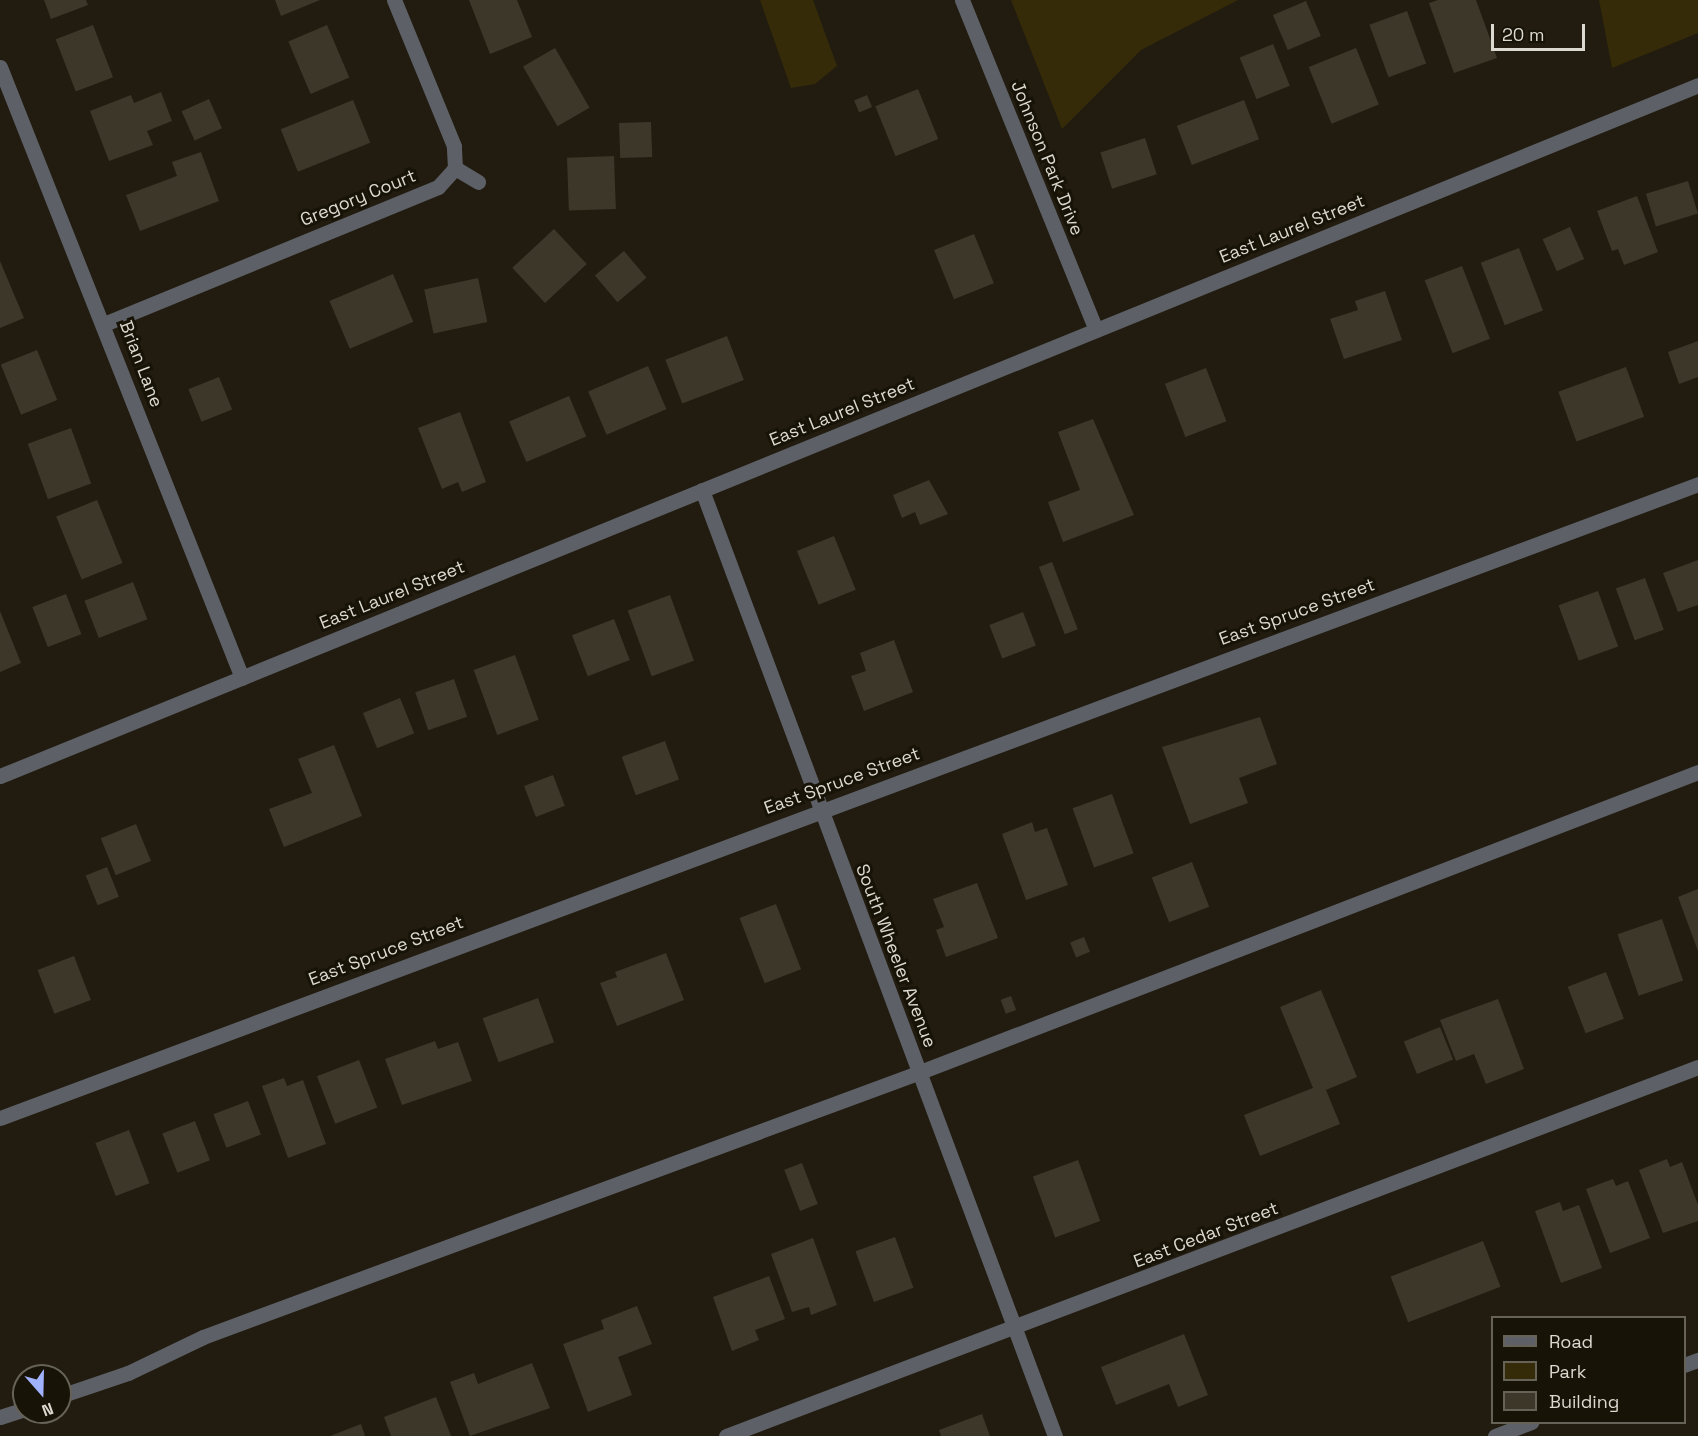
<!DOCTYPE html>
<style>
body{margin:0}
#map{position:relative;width:1698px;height:1436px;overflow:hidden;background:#211c0f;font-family:"Space Grotesk",sans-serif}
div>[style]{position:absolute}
.green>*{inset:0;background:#352b09}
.building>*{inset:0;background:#3c3729;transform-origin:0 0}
.minor>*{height:15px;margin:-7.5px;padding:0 7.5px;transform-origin:7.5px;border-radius:7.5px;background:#5e6067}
span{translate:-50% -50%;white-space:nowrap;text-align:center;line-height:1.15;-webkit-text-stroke:6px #171307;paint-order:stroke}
.street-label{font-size:18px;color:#dcd9d1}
.legend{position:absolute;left:1491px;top:1316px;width:195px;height:108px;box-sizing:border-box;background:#171307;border:2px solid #666258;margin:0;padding:8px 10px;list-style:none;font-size:18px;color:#dcd9d1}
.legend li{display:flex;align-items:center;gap:12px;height:30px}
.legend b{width:30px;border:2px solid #666258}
.north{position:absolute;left:12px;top:1364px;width:60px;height:60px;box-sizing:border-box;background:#171307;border:2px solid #666258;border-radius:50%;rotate:160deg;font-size:16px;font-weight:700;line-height:24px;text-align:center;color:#dcd9d1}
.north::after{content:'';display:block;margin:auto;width:21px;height:27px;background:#a1b2fd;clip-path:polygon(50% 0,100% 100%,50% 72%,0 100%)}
.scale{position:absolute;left:1491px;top:24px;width:94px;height:27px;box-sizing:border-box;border:3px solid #dcd9d1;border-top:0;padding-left:8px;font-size:18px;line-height:21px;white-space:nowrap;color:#dcd9d1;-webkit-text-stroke:4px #171307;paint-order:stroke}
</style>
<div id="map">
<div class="green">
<i style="clip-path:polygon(760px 0,813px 0,837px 66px,815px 84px,791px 88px)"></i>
<i style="clip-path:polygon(1011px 0,1238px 0,1141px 50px,1062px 129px)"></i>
<i style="clip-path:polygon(1599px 0,1698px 0,1698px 33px,1612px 68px)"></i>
</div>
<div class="building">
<i style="clip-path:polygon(44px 0,86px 0,88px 5px,51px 19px)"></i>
<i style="clip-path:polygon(275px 0,320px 0,281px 16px)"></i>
<i style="clip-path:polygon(469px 0,517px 0,532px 37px,490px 54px)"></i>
<i style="clip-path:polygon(1438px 0,1476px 0,1497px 58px,1454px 73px,1429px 3px)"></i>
<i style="left:1306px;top:1px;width:38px;height:36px;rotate:67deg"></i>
<i style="left:1407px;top:11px;width:56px;height:40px;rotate:70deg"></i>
<i style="left:93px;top:25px;width:56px;height:40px;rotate:69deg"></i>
<i style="left:327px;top:25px;width:57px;height:42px;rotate:67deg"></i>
<i style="left:1273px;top:44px;width:45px;height:36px;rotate:68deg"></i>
<i style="left:555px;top:48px;width:69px;height:37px;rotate:60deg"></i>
<i style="left:1356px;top:48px;width:61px;height:51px;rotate:68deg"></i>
<i style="left:918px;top:89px;width:54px;height:46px;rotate:68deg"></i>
<i style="clip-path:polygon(161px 92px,172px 121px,147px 131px,153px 145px,109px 161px,90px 111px,131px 95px,134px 103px)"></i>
<i style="left:867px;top:95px;width:13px;height:14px;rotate:67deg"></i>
<i style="left:209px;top:99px;width:32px;height:30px;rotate:66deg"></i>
<i style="left:353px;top:100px;width:46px;height:78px;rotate:68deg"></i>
<i style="left:1244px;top:100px;width:42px;height:72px;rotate:69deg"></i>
<i style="left:651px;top:122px;width:35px;height:32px;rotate:88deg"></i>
<i style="left:1145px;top:138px;width:38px;height:47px;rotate:72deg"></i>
<i style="clip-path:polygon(201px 152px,219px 201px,140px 231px,126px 195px,177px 176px,172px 162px)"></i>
<i style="left:614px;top:156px;width:53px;height:47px;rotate:88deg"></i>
<i style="left:1688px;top:181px;width:34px;height:44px;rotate:73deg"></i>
<i style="clip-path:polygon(1637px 196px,1658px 252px,1624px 265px,1618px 249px,1612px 251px,1597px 211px)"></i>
<i style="left:1570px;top:227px;width:35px;height:30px;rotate:66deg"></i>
<i style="left:554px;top:229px;width:48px;height:57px;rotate:47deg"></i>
<i style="left:974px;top:234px;width:53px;height:43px;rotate:68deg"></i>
<i style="left:1519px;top:248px;width:67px;height:41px;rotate:69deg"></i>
<i style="left:624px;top:251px;width:35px;height:38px;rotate:50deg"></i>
<i style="clip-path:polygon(0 261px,24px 318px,0 328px)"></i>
<i style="left:1462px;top:266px;width:78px;height:40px;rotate:69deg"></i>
<i style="left:393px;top:274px;width:52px;height:69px;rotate:67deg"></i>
<i style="left:478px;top:278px;width:45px;height:55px;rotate:78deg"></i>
<i style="clip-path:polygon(1385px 291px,1402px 340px,1344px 359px,1330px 319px,1358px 310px,1355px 301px)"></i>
<i style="left:727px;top:336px;width:47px;height:66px;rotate:69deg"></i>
<i style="clip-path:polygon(1698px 341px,1698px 377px,1679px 384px,1668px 352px)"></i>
<i style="left:37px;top:350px;width:54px;height:39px;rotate:68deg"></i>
<i style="left:648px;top:366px;width:47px;height:65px;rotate:67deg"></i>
<i style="left:1626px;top:367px;width:53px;height:72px;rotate:70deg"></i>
<i style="left:1206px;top:368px;width:57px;height:44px;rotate:69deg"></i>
<i style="left:219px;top:377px;width:35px;height:33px;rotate:68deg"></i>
<i style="left:569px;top:396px;width:44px;height:65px;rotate:67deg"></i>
<i style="clip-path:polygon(460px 412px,486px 482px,462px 492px,458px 482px,442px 489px,418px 428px)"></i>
<i style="clip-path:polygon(1093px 419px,1134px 515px,1063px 542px,1048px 502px,1080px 490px,1058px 432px)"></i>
<i style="left:71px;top:428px;width:59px;height:46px;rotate:70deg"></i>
<i style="clip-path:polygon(929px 480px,948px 514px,920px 525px,915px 512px,902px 518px,893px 495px)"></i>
<i style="left:97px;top:500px;width:68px;height:44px;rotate:68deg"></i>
<i style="left:834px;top:536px;width:58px;height:40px;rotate:68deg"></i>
<i style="clip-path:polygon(1698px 560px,1698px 605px,1678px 612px,1663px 573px)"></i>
<i style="left:1052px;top:562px;width:72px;height:14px;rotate:69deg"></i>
<i style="left:1645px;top:578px;width:55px;height:31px;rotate:70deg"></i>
<i style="left:133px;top:582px;width:40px;height:52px;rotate:69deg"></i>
<i style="left:1598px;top:591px;width:59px;height:42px;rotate:70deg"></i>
<i style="left:66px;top:594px;width:43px;height:36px;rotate:69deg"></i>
<i style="left:670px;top:595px;width:70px;height:45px;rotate:70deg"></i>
<i style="clip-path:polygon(0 611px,21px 663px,0 672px)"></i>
<i style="left:1023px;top:612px;width:36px;height:36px;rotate:69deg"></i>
<i style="left:614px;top:619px;width:44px;height:45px;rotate:69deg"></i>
<i style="clip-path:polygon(894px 640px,913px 692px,864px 711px,851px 676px,866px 671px,860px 653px)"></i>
<i style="left:515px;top:655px;width:69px;height:44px;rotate:70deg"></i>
<i style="left:454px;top:679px;width:40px;height:41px;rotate:71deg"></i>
<i style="left:400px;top:698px;width:38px;height:40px;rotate:68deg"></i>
<i style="clip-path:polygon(1260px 717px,1277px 764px,1239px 778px,1248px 803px,1190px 824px,1162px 747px)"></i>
<i style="left:665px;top:741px;width:41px;height:46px;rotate:70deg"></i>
<i style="clip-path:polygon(334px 745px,362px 816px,284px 847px,269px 809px,312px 793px,298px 759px)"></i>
<i style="left:553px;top:775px;width:33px;height:31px;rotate:69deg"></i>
<i style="left:1112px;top:794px;width:63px;height:42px;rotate:70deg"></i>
<i style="clip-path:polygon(1032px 822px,1035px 832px,1047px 828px,1068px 885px,1026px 900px,1002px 834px)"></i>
<i style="left:136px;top:824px;width:40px;height:38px;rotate:68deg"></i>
<i style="left:1192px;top:862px;width:48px;height:43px;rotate:69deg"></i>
<i style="left:107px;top:867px;width:32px;height:23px;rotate:68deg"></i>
<i style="clip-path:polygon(977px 883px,998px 938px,946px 957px,936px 930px,944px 927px,933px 899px)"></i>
<i style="clip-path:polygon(1698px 889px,1698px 951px,1678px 897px)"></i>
<i style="left:776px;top:904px;width:70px;height:39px;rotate:69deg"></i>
<i style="left:1662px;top:919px;width:65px;height:47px;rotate:71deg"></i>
<i style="left:1084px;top:937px;width:16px;height:15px;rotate:68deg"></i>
<i style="clip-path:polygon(666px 953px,684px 1000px,617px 1026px,600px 983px,617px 977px,615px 972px)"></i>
<i style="left:74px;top:956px;width:47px;height:39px;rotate:69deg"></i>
<i style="left:1606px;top:972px;width:50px;height:41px;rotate:69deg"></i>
<i style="clip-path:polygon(1321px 990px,1357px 1077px,1326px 1090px,1340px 1124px,1260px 1156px,1244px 1115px,1313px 1088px,1280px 1007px)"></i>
<i style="left:1011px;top:996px;width:15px;height:11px;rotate:70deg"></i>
<i style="left:538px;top:998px;width:47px;height:59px;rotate:70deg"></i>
<i style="clip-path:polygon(1498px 999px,1524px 1069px,1486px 1084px,1474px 1054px,1456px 1061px,1440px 1020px)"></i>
<i style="left:1440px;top:1027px;width:35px;height:39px;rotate:68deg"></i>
<i style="clip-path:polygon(435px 1041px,438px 1049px,458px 1042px,472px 1081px,402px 1105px,385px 1059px)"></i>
<i style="left:359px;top:1060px;width:51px;height:45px;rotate:69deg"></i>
<i style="clip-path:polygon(284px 1078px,287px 1086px,303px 1080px,326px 1144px,288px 1158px,262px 1086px)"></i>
<i style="left:248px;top:1101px;width:36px;height:37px;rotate:69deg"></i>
<i style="left:195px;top:1121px;width:42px;height:35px;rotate:69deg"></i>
<i style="left:129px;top:1130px;width:57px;height:36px;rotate:69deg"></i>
<i style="clip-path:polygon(1667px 1159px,1670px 1167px,1682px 1162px,1698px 1205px,1698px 1221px,1663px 1233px,1639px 1170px)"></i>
<i style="left:1078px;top:1160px;width:65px;height:48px;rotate:70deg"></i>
<i style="left:802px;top:1163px;width:44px;height:19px;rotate:69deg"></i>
<i style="clip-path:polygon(1613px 1179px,1616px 1186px,1628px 1181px,1650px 1238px,1610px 1253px,1586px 1189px)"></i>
<i style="clip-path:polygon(1560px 1202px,1563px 1211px,1579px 1205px,1602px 1268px,1561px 1283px,1535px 1211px)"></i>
<i style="left:895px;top:1237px;width:54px;height:42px;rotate:70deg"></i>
<i style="clip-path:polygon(813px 1238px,837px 1305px,811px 1315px,809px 1307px,792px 1312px,771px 1254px)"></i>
<i style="left:1483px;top:1241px;width:49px;height:99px;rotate:69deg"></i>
<i style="clip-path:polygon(769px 1276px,785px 1319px,755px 1330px,759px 1340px,732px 1351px,713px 1297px)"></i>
<i style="clip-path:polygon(637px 1306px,652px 1344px,618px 1357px,632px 1395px,588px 1412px,563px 1344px,604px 1329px,601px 1320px)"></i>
<i style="clip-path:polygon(1184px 1334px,1208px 1395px,1178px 1407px,1169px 1384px,1116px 1405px,1101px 1367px)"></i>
<i style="clip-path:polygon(532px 1363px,550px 1408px,470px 1436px,450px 1382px,474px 1373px,478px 1384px)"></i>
<i style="clip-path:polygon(436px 1397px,451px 1436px,391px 1436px,384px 1417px)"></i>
<i style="clip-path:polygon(982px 1414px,990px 1436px,941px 1436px,939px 1430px)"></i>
<i style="clip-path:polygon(361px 1424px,365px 1436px,330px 1436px)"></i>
</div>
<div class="minor">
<i style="left:962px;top:0;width:356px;rotate:67.9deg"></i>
<i style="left:0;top:67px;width:657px;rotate:68.39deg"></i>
<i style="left:455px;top:168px;width:27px;rotate:31deg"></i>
<i style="left:104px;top:324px;width:361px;rotate:-22.3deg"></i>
<i style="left:438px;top:187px;width:25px;rotate:-48deg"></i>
<i style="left:455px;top:168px;width:22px;rotate:-93deg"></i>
<i style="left:454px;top:146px;width:158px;rotate:-112.3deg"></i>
<i style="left:702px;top:490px;width:1010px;rotate:69.54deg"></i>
<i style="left:0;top:776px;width:1833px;rotate:-22.14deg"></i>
<i style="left:0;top:1118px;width:1813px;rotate:-20.47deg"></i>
<i style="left:1684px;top:1365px;width:15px;rotate:-20deg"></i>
<i style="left:60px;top:1396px;width:72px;rotate:-18.7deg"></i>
<i style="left:128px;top:1373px;width:83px;rotate:-25.6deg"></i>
<i style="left:203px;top:1337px;width:764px;rotate:-20.28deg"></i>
<i style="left:920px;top:1072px;width:834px;rotate:-21.09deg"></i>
<i style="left:0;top:1417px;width:25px;rotate:-18deg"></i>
<i style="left:726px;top:1436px;width:1040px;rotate:-20.79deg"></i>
<i style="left:1495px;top:1436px;width:39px;rotate:-21deg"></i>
</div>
<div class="street-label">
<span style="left:1047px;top:158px;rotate:68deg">Johnson Park Drive</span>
<span style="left:358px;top:198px;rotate:-22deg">Gregory Court</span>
<span style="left:1292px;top:229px;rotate:-22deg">East Laurel Street</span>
<span style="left:141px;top:364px;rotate:69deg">Brian Lane</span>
<span style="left:842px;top:412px;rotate:-22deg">East Laurel Street</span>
<span style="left:392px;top:595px;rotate:-22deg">East Laurel Street</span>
<span style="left:1297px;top:612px;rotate:-20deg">East Spruce Street</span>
<span style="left:842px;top:781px;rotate:-20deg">East Spruce Street</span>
<span style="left:386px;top:951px;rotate:-21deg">East Spruce Street</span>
<span style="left:896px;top:956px;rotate:69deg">South Wheeler Avenue</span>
<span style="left:1206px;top:1235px;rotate:-21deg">East Cedar Street</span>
</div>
<ul class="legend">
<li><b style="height:8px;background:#5e6067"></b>Road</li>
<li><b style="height:16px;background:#352b09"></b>Park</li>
<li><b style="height:16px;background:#3c3729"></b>Building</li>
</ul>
<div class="north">N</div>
<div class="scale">20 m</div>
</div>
